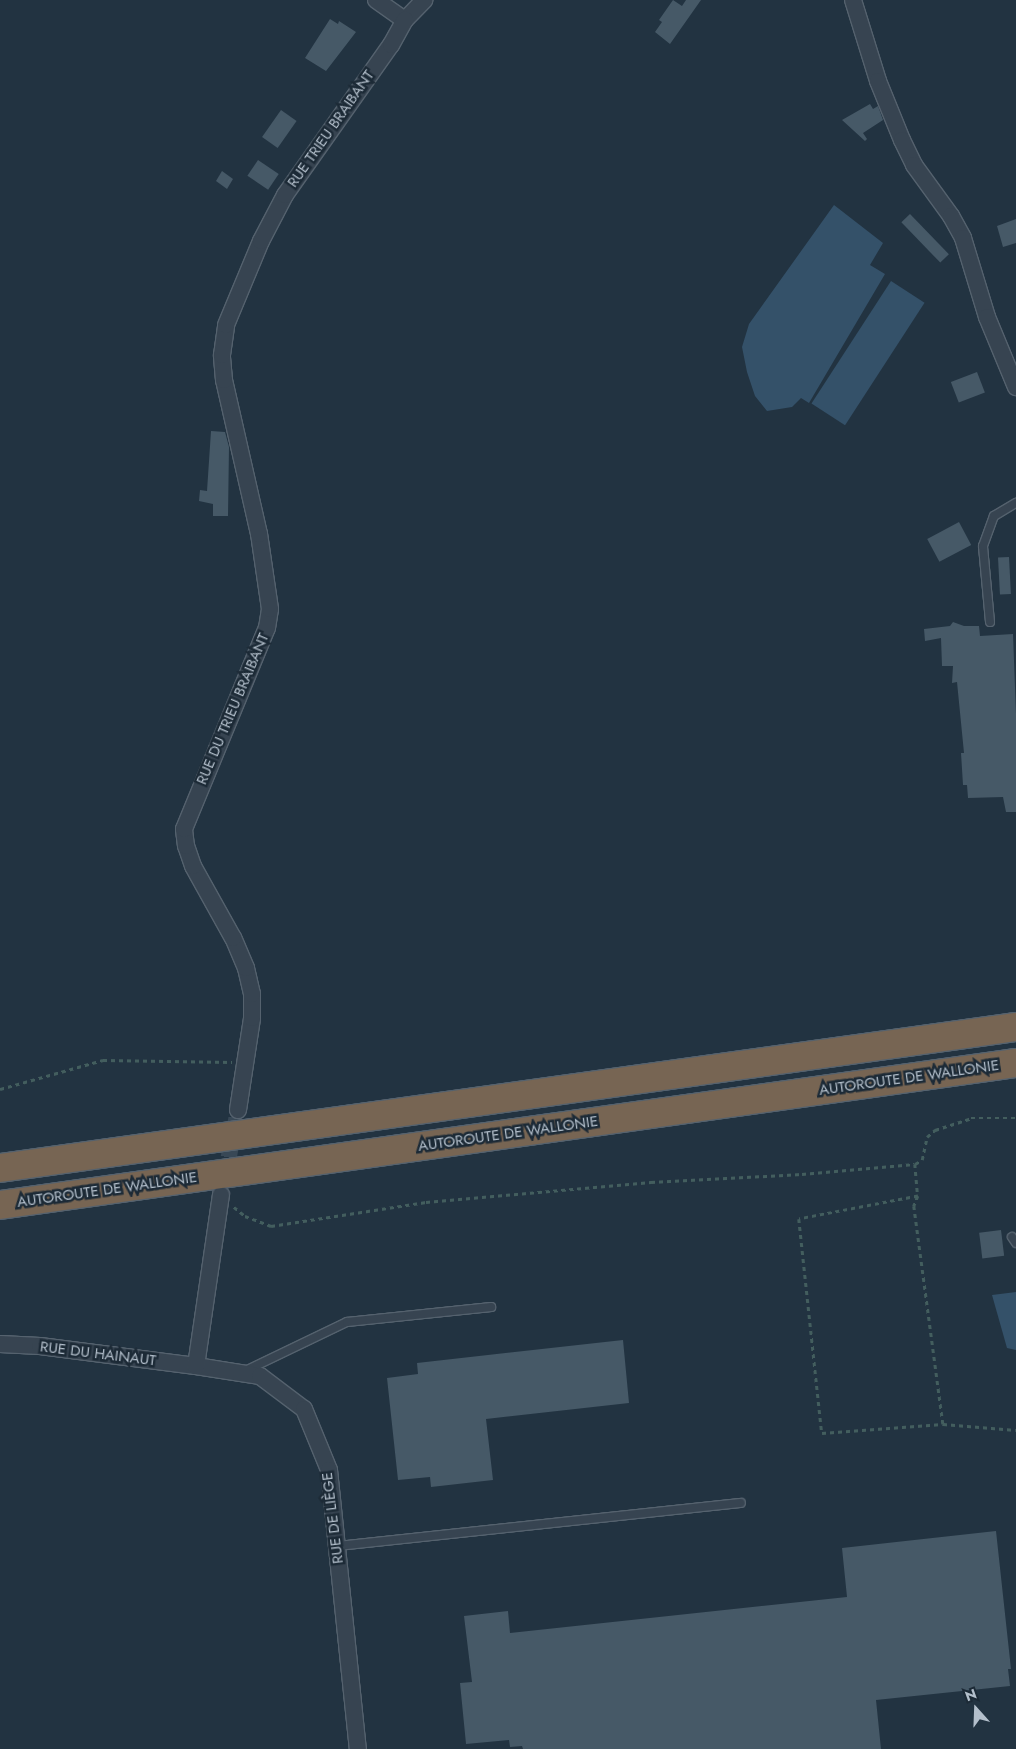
<!DOCTYPE html>
<meta charset="utf-8">
<style>
body{margin:0}
#map{position:relative;width:1016px;height:1749px;overflow:hidden;background:#223341;font-family:Jost,sans-serif}
div>[style]{position:absolute}
.water>*{inset:0;background:#345169;transform-origin:0 0}
.building>*{inset:0;background:#465967;transform-origin:0 0}
.minor-tunnel>*{height:16px;margin-top:-8px;transform-origin:0;background:repeating-linear-gradient(90deg,#384856 0 16px,transparent 0 24px)}
.path>*{height:2.5px;margin-top:-1.25px;transform-origin:0;background:repeating-linear-gradient(90deg,#435e5e 0 4px,transparent 0 8px)}
.roads{filter:drop-shadow(1px 0 #55626e) drop-shadow(-1px 0 #55626e) drop-shadow(0 1px #55626e) drop-shadow(0 -1px #55626e)}
.service>*{height:8px;margin:-4px;padding:0 4px;transform-origin:4px;border-radius:4px;background:#374451}
.minor>*{height:16px;margin:-8px;padding:0 8px;transform-origin:8px;border-radius:8px;background:#374451}
.motorway>*{height:28px;margin:-14px;padding:0 14px;transform-origin:14px;border-radius:14px;background:#776553}
span{translate:-50% -50%;white-space:nowrap;text-align:center;line-height:1.15;-webkit-text-stroke:5px #1c2a36;paint-order:stroke}
.street-label{font-size:15px;color:#b3bfcb}
.north{position:absolute;left:951px;top:1684px;width:50px;height:50px;-webkit-text-stroke:4px #1c2a36;paint-order:stroke;rotate:340deg;font-size:14px;font-weight:700;line-height:20px;text-align:center;color:#b3bfcb}
.north::after{content:'';display:block;margin:auto;width:18px;height:22px;background:#b3bfcb;clip-path:polygon(50% 0,100% 100%,50% 72%,0 100%)}
</style>
<div id="map">
<div class="water">
<i style="clip-path:polygon(834px 205px,883px 243px,870px 265px,885px 274px,809px 403px,801px 398px,792px 407px,767px 411px,755px 396px,747px 372px,742px 347px,749px 324px)"></i>
<i style="left:891px;top:281px;width:40px;height:146px;rotate:33deg"></i>
<i style="clip-path:polygon(1016px 1292px,1016px 1350px,1007px 1348px,992px 1295px)"></i>
</div>
<div class="building">
<i style="clip-path:polygon(673px 0,682px 6px,686px 0,701px 0,670px 44px,655px 32px,662px 22px,659px 20px)"></i>
<i style="clip-path:polygon(330px 19px,338px 24px,339px 21px,356px 32px,326px 71px,305px 58px)"></i>
<i style="clip-path:polygon(870px 104px,873px 109px,878px 106px,883px 120px,863px 133px,867px 139px,865px 141px,842px 120px)"></i>
<i style="left:281px;top:110px;width:19px;height:33px;rotate:35deg"></i>
<i style="left:258px;top:160px;width:25px;height:19px;rotate:34deg"></i>
<i style="clip-path:polygon(222px 171px,233px 179px,227px 189px,216px 181px)"></i>
<i style="left:910px;top:214px;width:56px;height:12px;rotate:46deg"></i>
<i style="clip-path:polygon(1016px 219px,1016px 243px,1003px 247px,997px 226px)"></i>
<i style="left:977px;top:372px;width:22px;height:28px;rotate:69deg"></i>
<i style="clip-path:polygon(211px 431px,225px 432px,229px 447px,228px 516px,213px 516px,213px 504px,199px 501px,200px 490px,207px 491px)"></i>
<i style="left:959px;top:522px;width:26px;height:36px;rotate:62deg"></i>
<i style="left:1009px;top:557px;width:37px;height:11px;rotate:87deg"></i>
<i style="clip-path:polygon(953px 622px,964px 626px,979px 626px,980px 636px,1013px 634px,1016px 714px,1016px 812px,1006px 812px,1003px 797px,968px 798px,967px 785px,963px 785px,961px 753px,964px 753px,957px 682px,952px 683px,953px 666px,942px 666px,941px 638px,925px 641px,924px 629px,950px 626px)"></i>
<i style="left:1001px;top:1230px;width:26px;height:22px;rotate:83deg"></i>
<i style="clip-path:polygon(623px 1340px,629px 1403px,486px 1419px,493px 1480px,431px 1487px,430px 1477px,398px 1480px,387px 1378px,418px 1374px,417px 1363px)"></i>
<i style="clip-path:polygon(996px 1531px,1011px 1669px,1008px 1669px,1010px 1686px,876px 1700px,881px 1749px,523px 1749px,522px 1746px,510px 1747px,509px 1740px,466px 1744px,460px 1683px,472px 1682px,464px 1616px,508px 1611px,510px 1633px,847px 1597px,842px 1548px)"></i>
</div>
<div class="minor-tunnel">
<i style="left:224px;top:1181px;width:72px;rotate:-78.8deg"></i>
</div>
<div class="path">
<i style="left:0;top:1089px;width:107px;rotate:-15.7deg"></i>
<i style="left:103px;top:1060px;width:129px;rotate:0.9deg"></i>
<i style="left:915px;top:1164px;width:32px;rotate:85deg"></i>
<i style="left:918px;top:1196px;width:121px;rotate:169.1deg"></i>
<i style="left:799px;top:1219px;width:215px;rotate:83.9deg"></i>
<i style="left:822px;top:1433px;width:121px;rotate:-4.3deg"></i>
<i style="left:918px;top:1196px;width:11px;rotate:112deg"></i>
<i style="left:914px;top:1206px;width:220px;rotate:82.4deg"></i>
<i style="left:943px;top:1424px;width:73px;rotate:4.7deg"></i>
<i style="left:234px;top:1207px;width:14px;rotate:39deg"></i>
<i style="left:245px;top:1216px;width:28px;rotate:21deg"></i>
<i style="left:271px;top:1226px;width:157px;rotate:-8.8deg"></i>
<i style="left:426px;top:1202px;width:226px;rotate:-5.1deg"></i>
<i style="left:651px;top:1182px;width:151px;rotate:-3deg"></i>
<i style="left:802px;top:1174px;width:113px;rotate:-5.1deg"></i>
<i style="left:915px;top:1164px;width:8px;rotate:-30deg"></i>
<i style="left:922px;top:1160px;width:24px;rotate:-78deg"></i>
<i style="left:927px;top:1137px;width:11px;rotate:-41deg"></i>
<i style="left:935px;top:1130px;width:38px;rotate:-18deg"></i>
<i style="left:971px;top:1118px;width:45px"></i>
</div>
<div class="roads">
<div class="service">
<i style="left:990px;top:622px;width:76px;rotate:-95.3deg"></i>
<i style="left:983px;top:546px;width:32px;rotate:-70deg"></i>
<i style="left:994px;top:516px;width:26px;rotate:-31deg"></i>
<i style="left:1012px;top:1237px;width:7px;rotate:56deg"></i>
<i style="left:245px;top:1371px;width:113px;rotate:-25.7deg"></i>
<i style="left:347px;top:1322px;width:145px;rotate:-5.9deg"></i>
<i style="left:337px;top:1546px;width:406px;rotate:-6.1deg"></i>
</div>
<div class="minor">
<i style="left:376px;top:0;width:35px;rotate:35deg"></i>
<i style="left:405px;top:20px;width:28px;rotate:-46deg"></i>
<i style="left:853px;top:0;width:85px;rotate:72.8deg"></i>
<i style="left:878px;top:81px;width:64px;rotate:67.9deg"></i>
<i style="left:902px;top:140px;width:28px;rotate:64deg"></i>
<i style="left:914px;top:165px;width:63px;rotate:54deg"></i>
<i style="left:951px;top:216px;width:25px;rotate:61deg"></i>
<i style="left:963px;top:238px;width:83px;rotate:73.1deg"></i>
<i style="left:987px;top:317px;width:76px;rotate:67.5deg"></i>
<i style="left:238px;top:1110px;width:93px;rotate:-81.3deg"></i>
<i style="left:252px;top:1018px;width:24px;rotate:-90deg"></i>
<i style="left:252px;top:994px;width:27px;rotate:-103deg"></i>
<i style="left:246px;top:968px;width:33px;rotate:-113deg"></i>
<i style="left:233px;top:938px;width:82px;rotate:-119.1deg"></i>
<i style="left:193px;top:866px;width:21px;rotate:-109deg"></i>
<i style="left:186px;top:846px;width:17px;rotate:-97deg"></i>
<i style="left:184px;top:829px;width:217px;rotate:-67.6deg"></i>
<i style="left:267px;top:628px;width:19px;rotate:-81deg"></i>
<i style="left:270px;top:609px;width:76px;rotate:-98.3deg"></i>
<i style="left:259px;top:534px;width:158px;rotate:-102.8deg"></i>
<i style="left:224px;top:380px;width:25px;rotate:-95deg"></i>
<i style="left:222px;top:355px;width:30px;rotate:-82deg"></i>
<i style="left:226px;top:325px;width:91px;rotate:-67.4deg"></i>
<i style="left:261px;top:241px;width:52px;rotate:-62.4deg"></i>
<i style="left:285px;top:195px;width:184px;rotate:-54.8deg"></i>
<i style="left:391px;top:45px;width:29px;rotate:-61deg"></i>
<i style="left:0;top:1344px;width:40px;rotate:2.9deg"></i>
<i style="left:40px;top:1346px;width:157px;rotate:7.3deg"></i>
<i style="left:196px;top:1366px;width:65px;rotate:8.9deg"></i>
<i style="left:260px;top:1376px;width:55px;rotate:36.9deg"></i>
<i style="left:304px;top:1409px;width:66px;rotate:67.7deg"></i>
<i style="left:329px;top:1470px;width:281px;rotate:84.1deg"></i>
<i style="left:196px;top:1366px;width:173px;rotate:-81.7deg"></i>
</div>
<div class="motorway">
<i style="left:0;top:1168px;width:1026px;rotate:-7.9deg"></i>
<i style="left:0;top:1205px;width:1026px;rotate:-7.96deg"></i>
</div>
</div>
<div class="street-label">
<span style="left:331px;top:129px;rotate:-55deg">RUE TRIEU BRAIBANT</span>
<span style="left:233px;top:709px;rotate:-67deg">RUE DU TRIEU BRAIBANT</span>
<span style="left:909px;top:1078px;rotate:-8deg">AUTOROUTE DE WALLONIE</span>
<span style="left:508px;top:1134px;rotate:-8deg">AUTOROUTE DE WALLONIE</span>
<span style="left:107px;top:1190px;rotate:-8deg">AUTOROUTE DE WALLONIE</span>
<span style="left:98px;top:1354px;rotate:7deg">RUE DU HAINAUT</span>
<span style="left:333px;top:1518px;rotate:-97deg">RUE DE LIÈGE</span>
</div>
<div class="north">N</div>
</div>
